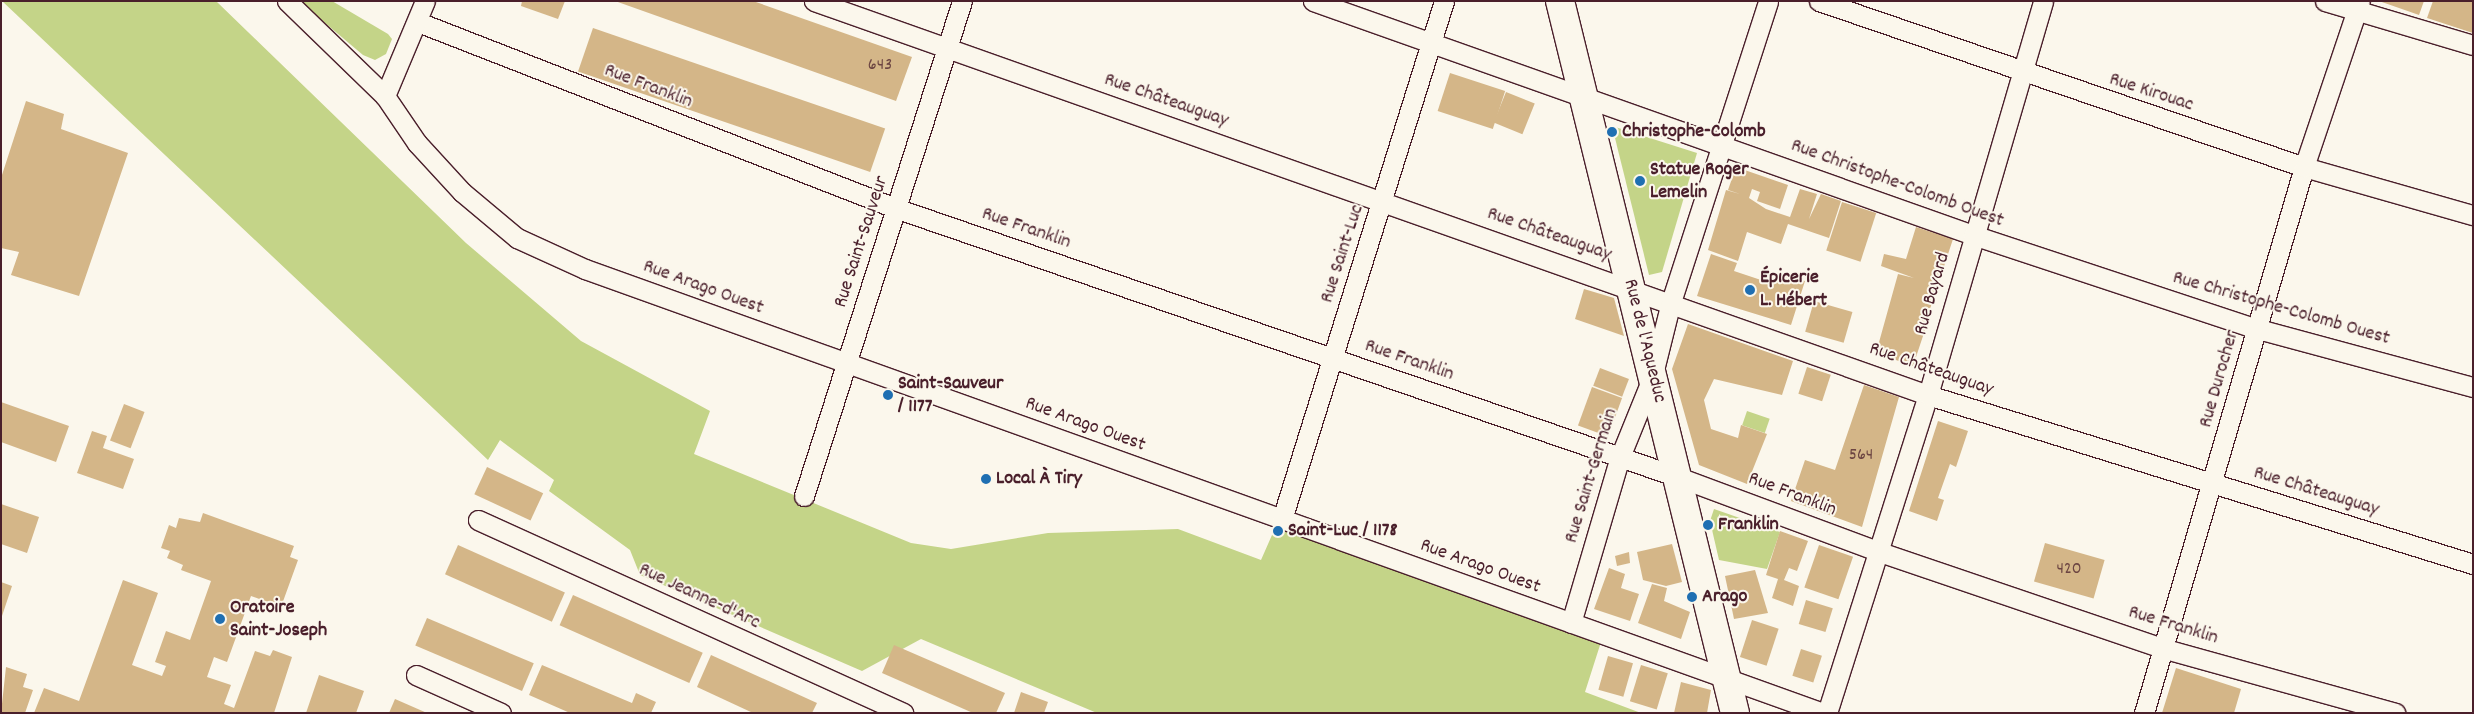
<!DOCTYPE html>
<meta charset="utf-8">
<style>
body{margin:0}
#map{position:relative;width:2474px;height:714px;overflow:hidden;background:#fbf7ec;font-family:Dekko,sans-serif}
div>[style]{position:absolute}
.green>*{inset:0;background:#c4d488;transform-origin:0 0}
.building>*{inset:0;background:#d4b688;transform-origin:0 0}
.roads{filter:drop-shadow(1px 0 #4a1f2b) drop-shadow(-1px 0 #4a1f2b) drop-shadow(0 1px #4a1f2b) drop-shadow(0 -1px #4a1f2b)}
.street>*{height:19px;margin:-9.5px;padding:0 9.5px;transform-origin:9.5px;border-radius:9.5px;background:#fbf7ec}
.secondary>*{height:28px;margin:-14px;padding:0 14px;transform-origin:14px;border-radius:14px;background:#fbf7ec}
.dots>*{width:14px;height:14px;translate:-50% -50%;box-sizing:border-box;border:2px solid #fbf7ec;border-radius:50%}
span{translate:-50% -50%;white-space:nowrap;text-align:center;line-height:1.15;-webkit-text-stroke:4px #fbf7ec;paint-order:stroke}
.number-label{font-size:18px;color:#6c4542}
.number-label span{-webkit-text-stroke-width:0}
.street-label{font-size:20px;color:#4a1f2b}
.poi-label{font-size:20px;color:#4a1f2b;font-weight:700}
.left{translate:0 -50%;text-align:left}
.frame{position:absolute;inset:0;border:2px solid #4a1f2b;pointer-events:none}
</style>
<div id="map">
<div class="green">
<i style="clip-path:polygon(2px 1px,217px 2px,466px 243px,581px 341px,710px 411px,694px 454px,911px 543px,951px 549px,1048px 533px,1178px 529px,1261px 560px,1276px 526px,1601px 642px,1585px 692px,1641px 713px,1097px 713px,921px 639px,862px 671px,640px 575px,630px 550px,549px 491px,554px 480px,500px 440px,488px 460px)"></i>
<i style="clip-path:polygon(299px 1px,332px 1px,388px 34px,392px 39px,386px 54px,375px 60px,363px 55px)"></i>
<i style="clip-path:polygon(1612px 126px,1697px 153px,1662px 272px,1649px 275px)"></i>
<i style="left:1747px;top:411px;width:24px;height:15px;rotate:19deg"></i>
<i style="clip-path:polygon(1714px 509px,1780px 532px,1767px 569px,1719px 560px,1710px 521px)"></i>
</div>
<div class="building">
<i style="clip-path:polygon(522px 1px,565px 1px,558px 19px,521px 6px)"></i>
<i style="clip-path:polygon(615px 1px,753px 1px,912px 57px,896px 101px)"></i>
<i style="clip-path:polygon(2379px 1px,2424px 1px,2419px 15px)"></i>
<i style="clip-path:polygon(2433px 1px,2473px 1px,2473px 33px,2427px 18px)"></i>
<i style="left:593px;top:28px;width:309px;height:46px;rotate:19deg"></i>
<i style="left:1450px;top:73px;width:58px;height:40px;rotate:18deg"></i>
<i style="left:1506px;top:92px;width:31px;height:33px;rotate:22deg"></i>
<i style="clip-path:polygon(26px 101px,64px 114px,61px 129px,128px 153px,79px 296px,11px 275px,19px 252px,1px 248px,1px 178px)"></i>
<i style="clip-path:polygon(1736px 167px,1788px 185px,1780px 209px,1757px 201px,1760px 192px,1752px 189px,1749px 198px,1766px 209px,1790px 217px,1800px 189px,1817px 194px,1809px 219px,1821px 194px,1841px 201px,1829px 238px,1788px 224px,1781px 244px,1747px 232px,1738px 261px,1708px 250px,1726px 190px,1740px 194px,1728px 190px)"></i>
<i style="left:1842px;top:202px;width:36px;height:51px;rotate:18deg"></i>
<i style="clip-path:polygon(1916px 227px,1953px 239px,1930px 309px,1922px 307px,1928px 309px,1926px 327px,1913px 366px,1876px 353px,1898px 274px,1914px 278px,1881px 266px,1884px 254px,1906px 259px)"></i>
<i style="clip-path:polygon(1711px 254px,1737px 263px,1734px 271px,1773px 284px,1776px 272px,1805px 281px,1791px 325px,1697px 296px)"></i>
<i style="clip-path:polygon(1584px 289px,1614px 298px,1624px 336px,1575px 319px)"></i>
<i style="left:1814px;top:301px;width:40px;height:32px;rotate:16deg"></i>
<i style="clip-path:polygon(1688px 324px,1793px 361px,1782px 395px,1714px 379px,1704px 400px,1711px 429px,1738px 438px,1741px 425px,1767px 434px,1747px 484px,1699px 465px,1672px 369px)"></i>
<i style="left:1807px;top:367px;width:25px;height:28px;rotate:18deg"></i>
<i style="left:1600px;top:368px;width:31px;height:19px;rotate:21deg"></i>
<i style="clip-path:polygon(1864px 385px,1899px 397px,1862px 527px,1791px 501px,1805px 460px,1835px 470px)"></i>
<i style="left:1592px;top:387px;width:32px;height:41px;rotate:20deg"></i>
<i style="clip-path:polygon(1px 402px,69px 426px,56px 462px,1px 442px)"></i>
<i style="left:124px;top:404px;width:22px;height:39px;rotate:21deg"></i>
<i style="clip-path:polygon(1938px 421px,1968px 431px,1956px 467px,1950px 464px,1938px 498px,1944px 500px,1937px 521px,1909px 511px)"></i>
<i style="clip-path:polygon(92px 431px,107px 436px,103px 448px,134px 459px,123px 489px,77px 473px)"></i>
<i style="left:487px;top:467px;width:62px;height:30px;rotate:25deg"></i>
<i style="clip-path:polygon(1px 504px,39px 517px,27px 553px,1px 544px)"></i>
<i style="clip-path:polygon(203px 513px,294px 546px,290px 557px,298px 560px,281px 607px,251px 596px,227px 662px,214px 657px,207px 677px,231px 685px,224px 704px,234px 708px,255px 651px,270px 656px,273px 650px,292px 657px,274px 713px,34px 713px,44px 688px,79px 701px,123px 580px,158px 593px,132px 665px,162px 676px,166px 666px,155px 662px,166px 631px,190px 640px,211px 581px,181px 570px,183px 565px,167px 558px,170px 551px,161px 548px,169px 525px,176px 528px,179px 518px,200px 522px)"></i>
<i style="clip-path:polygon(1780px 531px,1808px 541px,1797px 571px,1789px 568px,1784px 580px,1799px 586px,1793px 606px,1772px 598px,1778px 579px,1766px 575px)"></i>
<i style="left:2045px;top:543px;width:62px;height:40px;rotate:16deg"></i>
<i style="clip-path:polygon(1672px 544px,1682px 582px,1666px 586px,1643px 580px,1637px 552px)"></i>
<i style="left:458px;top:545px;width:117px;height:32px;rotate:24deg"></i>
<i style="left:1819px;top:545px;width:36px;height:45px;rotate:19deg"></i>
<i style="clip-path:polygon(1629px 552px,1630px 563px,1617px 566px,1615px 556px)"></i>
<i style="clip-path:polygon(1609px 568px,1625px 574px,1621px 588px,1639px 594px,1630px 621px,1594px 609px)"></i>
<i style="clip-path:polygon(1755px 570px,1768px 613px,1734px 619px,1725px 576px)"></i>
<i style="clip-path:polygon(1px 582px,12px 586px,2px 616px,1px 616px)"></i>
<i style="clip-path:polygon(1652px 584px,1667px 588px,1664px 601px,1690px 612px,1681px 639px,1638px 623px)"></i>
<i style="left:573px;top:595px;width:142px;height:33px;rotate:24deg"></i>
<i style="left:1806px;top:600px;width:28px;height:25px;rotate:17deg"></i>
<i style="left:427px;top:618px;width:116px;height:30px;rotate:23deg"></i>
<i style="left:1752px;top:620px;width:28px;height:39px;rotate:18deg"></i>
<i style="clip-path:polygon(894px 645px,1005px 693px,996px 713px,973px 713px,882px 673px)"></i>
<i style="left:1801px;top:649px;width:22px;height:28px;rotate:18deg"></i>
<i style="clip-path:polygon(711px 655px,817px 703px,812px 713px,753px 713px,697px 687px)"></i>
<i style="left:1608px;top:656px;width:26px;height:35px;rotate:16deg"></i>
<i style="clip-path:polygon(542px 665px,632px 703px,636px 693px,656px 702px,651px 713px,570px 713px,529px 695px)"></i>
<i style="left:1641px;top:665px;width:28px;height:38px;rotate:17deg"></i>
<i style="clip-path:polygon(6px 667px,27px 674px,23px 687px,33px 690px,25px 713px,1px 713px)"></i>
<i style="clip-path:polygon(2176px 668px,2241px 689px,2234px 713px,2162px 713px)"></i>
<i style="clip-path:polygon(319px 675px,364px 691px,356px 713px,306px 713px)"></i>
<i style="clip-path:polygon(1681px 682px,1711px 690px,1707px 713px,1674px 713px)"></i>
<i style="clip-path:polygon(1021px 692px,1048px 702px,1044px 713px,1014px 713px)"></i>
<i style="clip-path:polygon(395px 699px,427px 713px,389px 713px)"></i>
</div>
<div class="roads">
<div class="street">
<i style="left:287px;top:1px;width:136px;rotate:44.1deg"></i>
<i style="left:385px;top:96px;width:57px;rotate:55.8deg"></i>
<i style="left:417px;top:143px;width:67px;rotate:47.4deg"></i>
<i style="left:462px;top:192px;width:72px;rotate:39.9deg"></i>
<i style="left:517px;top:238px;width:75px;rotate:24.5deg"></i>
<i style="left:585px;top:269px;width:1315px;rotate:19.73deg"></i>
<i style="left:814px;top:1px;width:1182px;rotate:19.48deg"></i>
<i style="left:1928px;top:395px;width:571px;rotate:17.23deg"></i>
<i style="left:1313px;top:1px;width:700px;rotate:19.52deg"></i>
<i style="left:1973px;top:235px;width:300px;rotate:18.3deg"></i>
<i style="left:2258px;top:329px;width:223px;rotate:15.1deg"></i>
<i style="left:1819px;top:1px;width:513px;rotate:18.89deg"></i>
<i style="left:2304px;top:167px;width:176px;rotate:15.9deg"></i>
<i style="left:2325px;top:1px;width:154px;rotate:16.6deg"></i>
<i style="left:418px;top:22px;width:515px;rotate:21.29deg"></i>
<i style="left:898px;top:209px;width:825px;rotate:18.96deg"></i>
<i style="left:1678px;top:477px;width:212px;rotate:20.4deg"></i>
<i style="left:1877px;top:551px;width:304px;rotate:18.8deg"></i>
<i style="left:2165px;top:649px;width:239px;rotate:15.5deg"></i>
<i style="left:385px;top:96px;width:103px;rotate:-67.2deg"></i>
<i style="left:804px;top:496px;width:520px;rotate:-72.3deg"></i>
<i style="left:1282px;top:519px;width:543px;rotate:-72.63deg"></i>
<i style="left:478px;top:520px;width:467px;rotate:24.4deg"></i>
<i style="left:1571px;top:623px;width:173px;rotate:-73.6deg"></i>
<i style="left:1620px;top:457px;width:85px;rotate:-67.9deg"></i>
<i style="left:1652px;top:378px;width:78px;rotate:-76deg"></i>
<i style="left:1671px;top:302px;width:316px;rotate:-72.1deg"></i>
<i style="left:416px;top:675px;width:93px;rotate:24.1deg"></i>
<i style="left:1827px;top:713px;width:334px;rotate:-72.4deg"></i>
<i style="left:1928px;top:395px;width:410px;rotate:-73.7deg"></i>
<i style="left:2144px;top:713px;width:569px;rotate:-73.67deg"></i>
<i style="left:2304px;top:167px;width:175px;rotate:-71.4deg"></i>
</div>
<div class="secondary">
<i style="left:1560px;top:1px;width:733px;rotate:76.19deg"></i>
</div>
</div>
<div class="dots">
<i style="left:1612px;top:132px;background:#1f6fb2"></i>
<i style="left:1640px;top:181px;background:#1f6fb2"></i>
<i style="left:1750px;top:290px;background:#1f6fb2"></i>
<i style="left:888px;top:395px;background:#1f6fb2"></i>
<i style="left:986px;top:479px;background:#1f6fb2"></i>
<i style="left:1708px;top:525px;background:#1f6fb2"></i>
<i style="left:1278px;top:531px;background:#1f6fb2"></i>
<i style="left:1692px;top:597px;background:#1f6fb2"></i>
<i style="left:220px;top:619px;background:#1f6fb2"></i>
</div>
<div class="number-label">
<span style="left:880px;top:66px">643</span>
<span style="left:1861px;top:456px">564</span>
<span style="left:2069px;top:570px">420</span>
</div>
<div class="street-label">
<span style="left:648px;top:87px;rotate:21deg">Rue Franklin</span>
<span style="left:2151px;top:93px;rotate:18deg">Rue Kirouac</span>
<span style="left:1166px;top:101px;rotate:19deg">Rue Châteauguay</span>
<span style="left:1897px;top:184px;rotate:20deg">Rue Christophe-Colomb Ouest</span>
<span style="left:1026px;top:229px;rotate:19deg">Rue Franklin</span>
<span style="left:1549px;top:235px;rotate:19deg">Rue Châteauguay</span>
<span style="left:862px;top:242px;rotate:-72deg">Rue Saint-Sauveur</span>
<span style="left:1343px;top:254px;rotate:-72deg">Rue Saint-Luc</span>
<span style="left:703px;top:288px;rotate:20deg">Rue Arago Ouest</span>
<span style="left:1933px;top:294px;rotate:-74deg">Rue Bayard</span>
<span style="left:2281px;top:309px;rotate:16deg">Rue Christophe-Colomb Ouest</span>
<span style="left:1644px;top:341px;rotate:76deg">Rue de l'Aqueduc</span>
<span style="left:1409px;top:361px;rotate:19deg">Rue Franklin</span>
<span style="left:1931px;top:370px;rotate:19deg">Rue Châteauguay</span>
<span style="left:2220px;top:379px;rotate:-74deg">Rue Durocher</span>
<span style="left:1085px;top:425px;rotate:20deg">Rue Arago Ouest</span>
<span style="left:1592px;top:476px;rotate:-73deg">Rue Saint-Germain</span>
<span style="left:2316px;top:492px;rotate:17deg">Rue Châteauguay</span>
<span style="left:1792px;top:495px;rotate:21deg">Rue Franklin</span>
<span style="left:1480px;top:567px;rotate:20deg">Rue Arago Ouest</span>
<span style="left:699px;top:597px;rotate:25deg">Rue Jeanne-d'Arc</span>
<span style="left:2173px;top:626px;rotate:17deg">Rue Franklin</span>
</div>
<div class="poi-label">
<span class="left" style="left:1622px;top:132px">Christophe-Colomb</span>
<span class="left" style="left:1650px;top:182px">Statue Roger<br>Lemelin</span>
<span class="left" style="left:1760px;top:290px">Épicerie<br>L. Hébert</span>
<span class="left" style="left:898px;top:396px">Saint-Sauveur<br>/ 1177</span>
<span class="left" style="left:996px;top:479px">Local À Tiry</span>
<span class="left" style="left:1718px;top:525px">Franklin</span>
<span class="left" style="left:1288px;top:531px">Saint-Luc / 1178</span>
<span class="left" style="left:1702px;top:597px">Arago</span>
<span class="left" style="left:230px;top:620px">Oratoire<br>Saint-Joseph</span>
</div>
<div class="frame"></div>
</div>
